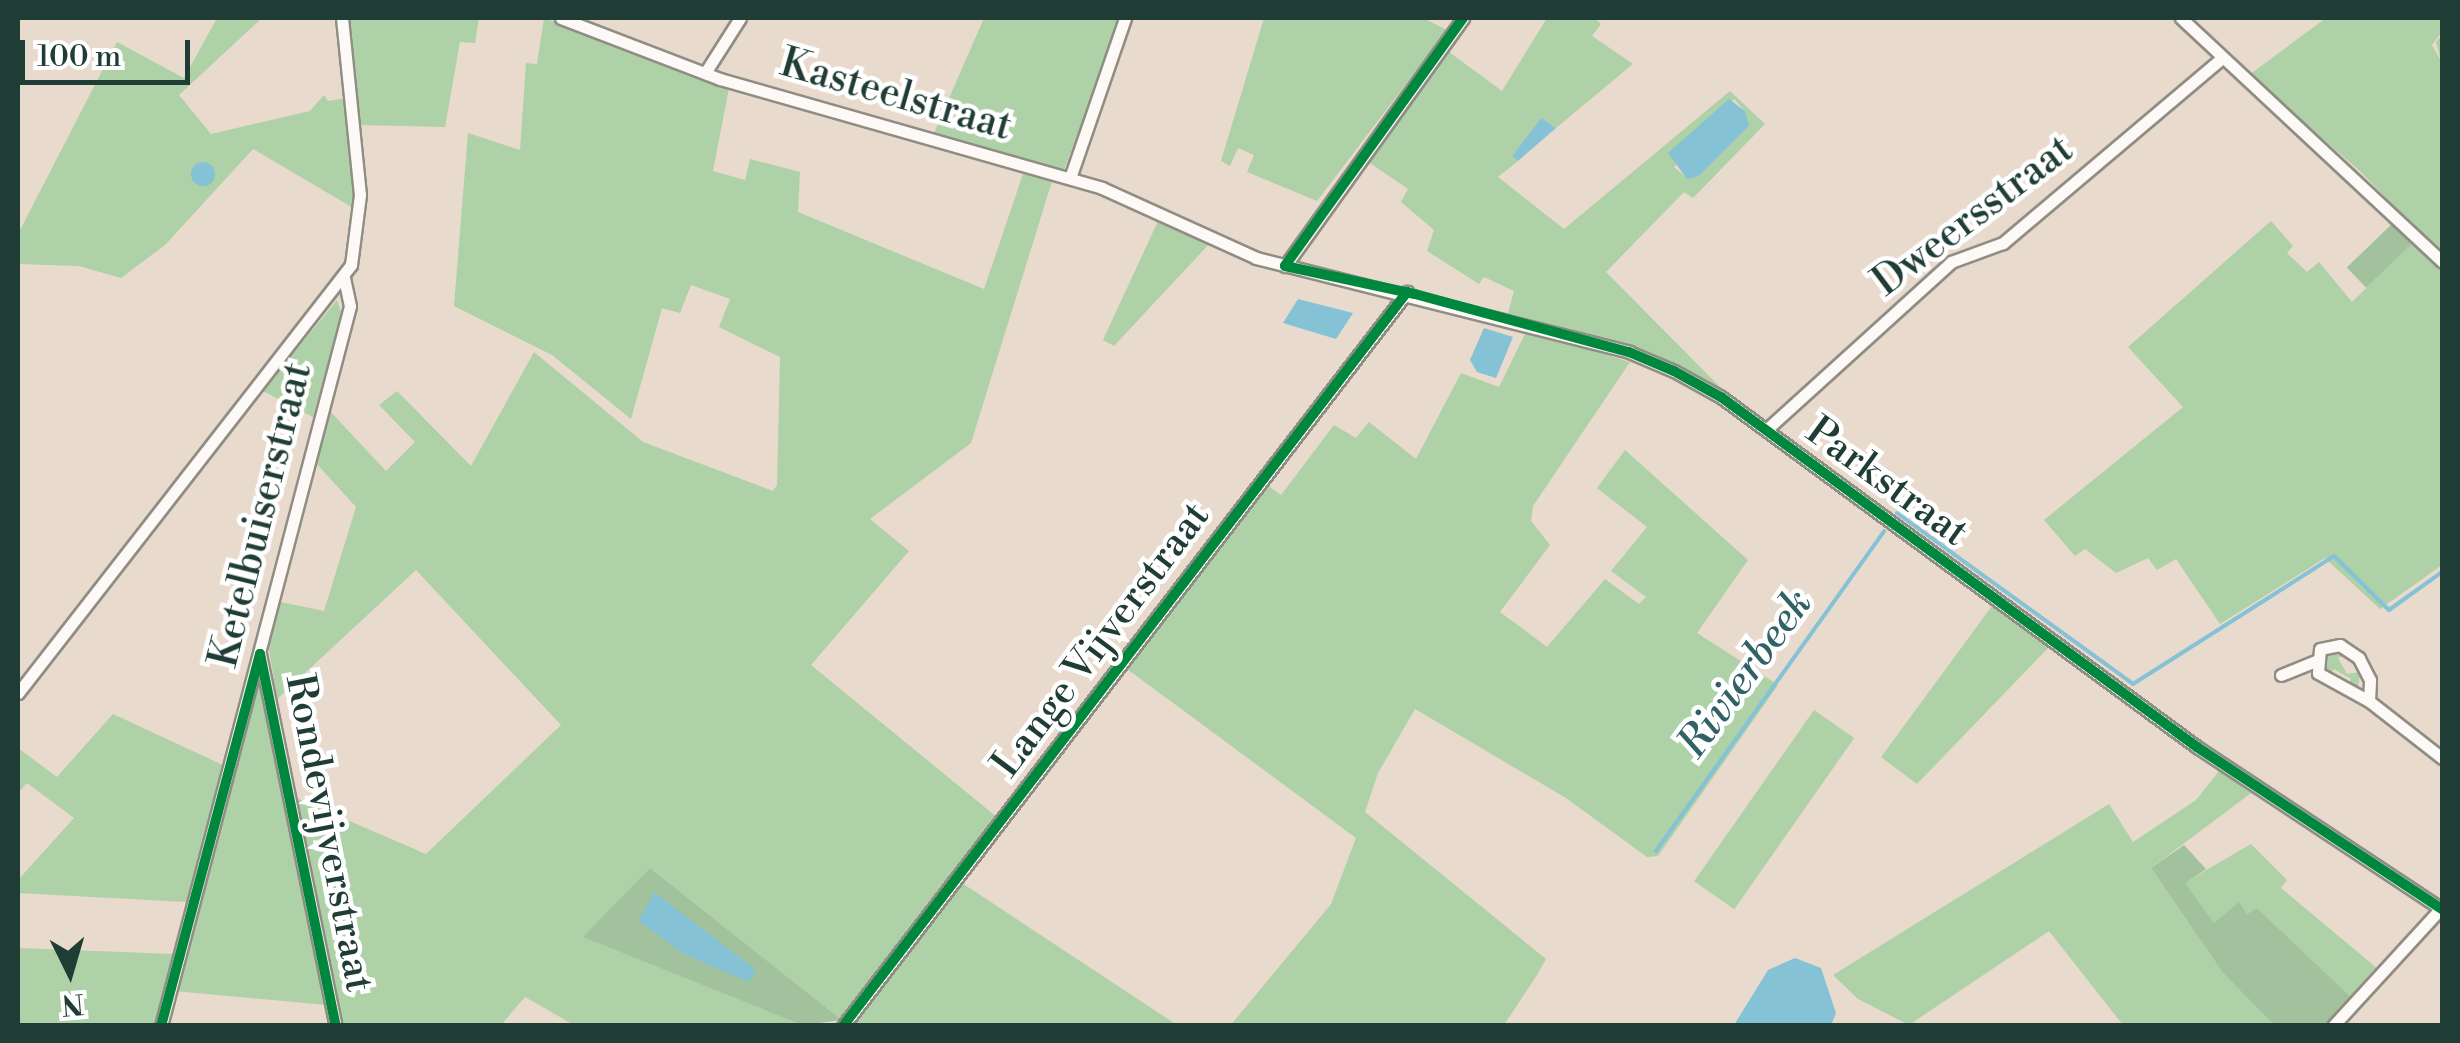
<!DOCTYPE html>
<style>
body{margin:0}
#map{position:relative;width:2460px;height:1043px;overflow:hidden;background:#e8dacc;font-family:"Libre Bodoni",serif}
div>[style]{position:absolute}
.green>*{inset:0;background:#aed1a7;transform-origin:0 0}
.forest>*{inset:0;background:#a1c29c;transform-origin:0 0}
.water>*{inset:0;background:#85c2d5}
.round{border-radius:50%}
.stream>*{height:4px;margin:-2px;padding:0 2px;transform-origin:2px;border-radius:2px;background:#85c2d5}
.roads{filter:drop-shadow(2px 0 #8f8d84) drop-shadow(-2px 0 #8f8d84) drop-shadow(0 2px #8f8d84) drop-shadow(0 -2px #8f8d84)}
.minor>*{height:11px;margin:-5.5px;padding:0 5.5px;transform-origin:5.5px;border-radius:5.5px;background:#fcf9f7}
.cycleway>*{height:10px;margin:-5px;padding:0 5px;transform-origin:5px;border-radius:5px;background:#00873e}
span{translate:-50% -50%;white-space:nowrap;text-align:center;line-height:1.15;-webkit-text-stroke:9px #fff;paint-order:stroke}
.street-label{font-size:40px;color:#1f3d34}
.water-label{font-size:42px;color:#316266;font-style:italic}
.frame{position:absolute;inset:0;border:20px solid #1f3d34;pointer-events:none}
.north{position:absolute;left:20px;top:923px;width:100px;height:100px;-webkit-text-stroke:8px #fff;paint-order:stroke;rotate:175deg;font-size:28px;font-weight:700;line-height:40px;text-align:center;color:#1f3d34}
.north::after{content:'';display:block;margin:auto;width:35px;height:45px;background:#1f3d34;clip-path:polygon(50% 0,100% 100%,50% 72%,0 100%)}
.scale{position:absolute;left:20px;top:40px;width:170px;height:45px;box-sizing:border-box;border:5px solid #1f3d34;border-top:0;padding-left:12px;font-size:30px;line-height:35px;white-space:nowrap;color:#1f3d34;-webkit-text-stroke:8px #fff;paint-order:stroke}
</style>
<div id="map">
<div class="green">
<i style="clip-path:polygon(217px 18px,262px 18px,179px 95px,211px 134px,310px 111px,324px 95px,328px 101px,346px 98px,355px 209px,253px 149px,165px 245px,121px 278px,79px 266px,18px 264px,18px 234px,117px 42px,184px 78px)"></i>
<i style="clip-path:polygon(349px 18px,479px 18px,475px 43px,460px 42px,445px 127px,359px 125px)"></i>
<i style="clip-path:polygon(544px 18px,729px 88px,713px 171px,745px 180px,750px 159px,800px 172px,798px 212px,984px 289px,1024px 171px,1053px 178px,971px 443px,870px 519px,909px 551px,811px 665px,998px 818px,842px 1020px,650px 868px,584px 937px,802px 1025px,574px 1025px,525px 997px,501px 1025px,340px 1025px,296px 798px,426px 854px,561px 725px,416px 570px,277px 699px,268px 643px,276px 601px,324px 611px,356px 507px,314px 461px,326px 407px,386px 471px,415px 442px,379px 405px,397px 391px,471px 466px,534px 352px,643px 442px,773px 491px,777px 485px,780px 357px,719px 327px,730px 299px,691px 285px,680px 313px,662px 308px,631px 419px,552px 355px,454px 306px,468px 133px,520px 150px,526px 63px,537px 64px)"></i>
<i style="clip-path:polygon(984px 18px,1121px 18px,1064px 170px,934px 133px)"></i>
<i style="clip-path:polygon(1264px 18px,1423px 18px,1447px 30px,1317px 201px,1247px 172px,1254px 155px,1238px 148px,1230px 166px,1221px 161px)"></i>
<i style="clip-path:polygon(evenodd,1547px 18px,1594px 18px,1601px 24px,1592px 36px,1633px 64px,1556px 128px,1541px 118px,1512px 156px,1518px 161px,1498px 177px,1564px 229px,1730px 91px,1765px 124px,1693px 198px,1684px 192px,1606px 272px,1723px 390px,1619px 343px,1508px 313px,1514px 291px,1484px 277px,1479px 284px,1427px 251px,1434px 230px,1401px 202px,1408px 189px,1370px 163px,1368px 156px,1449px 52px,1502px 91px,1547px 18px,1734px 99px,1745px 111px,1687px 178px,1674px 167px,1734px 99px)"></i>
<i style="clip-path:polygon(2326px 18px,2442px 18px,2442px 32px,2432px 45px,2441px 61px,2436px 42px,2442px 35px,2442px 256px,2361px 172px,2249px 75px)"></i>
<i style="clip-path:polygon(1159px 219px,1210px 243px,1114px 346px,1103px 340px)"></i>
<i style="clip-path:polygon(2271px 221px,2293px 246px,2287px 253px,2307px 272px,2319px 262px,2352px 302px,2414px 241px,2442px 272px,2442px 565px,2380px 609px,2325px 558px,2220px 624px,2176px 559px,2157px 570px,2148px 558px,2116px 573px,2085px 549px,2075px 556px,2044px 520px,2183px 407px,2128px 347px)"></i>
<i style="clip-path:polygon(337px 300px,342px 314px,313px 417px,263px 391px)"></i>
<i style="clip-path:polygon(1527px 330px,1630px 362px,1533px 506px,1531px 521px,1550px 545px,1500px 612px,1547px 647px,1605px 579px,1639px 604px,1646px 597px,1611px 571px,1647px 527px,1597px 488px,1625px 450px,1748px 560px,1697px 633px,1778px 685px,1658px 856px,1647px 857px,1566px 798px,1415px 709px,1378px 773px,1365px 812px,1546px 959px,1537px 975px,1504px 1025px,1230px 1026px,1331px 904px,1356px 838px,1123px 666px,1266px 484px,1281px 495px,1334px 425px,1356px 438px,1369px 422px,1416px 459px,1461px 373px,1499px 387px)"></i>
<i style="clip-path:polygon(1992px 606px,2049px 647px,1917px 784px,1881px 757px)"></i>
<i style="clip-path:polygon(2336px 648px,2349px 654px,2338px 658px,2347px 674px,2360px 672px,2358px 690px,2347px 686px,2351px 679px,2334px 669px,2329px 676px,2323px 672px,2321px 655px)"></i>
<i style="clip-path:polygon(256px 679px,262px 681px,326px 1005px,174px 991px)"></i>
<i style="left:1814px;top:710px;width:49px;height:209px;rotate:35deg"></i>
<i style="clip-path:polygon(113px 714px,225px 766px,186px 902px,18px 893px,18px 880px,74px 818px,27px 783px,18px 793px,18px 748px,57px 777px)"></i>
<i style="clip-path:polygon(2219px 771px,2251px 793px,2151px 868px,2223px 973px,2274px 1025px,2123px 1025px,2049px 931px,1909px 1025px,1858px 999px,1833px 975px,2109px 804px,2133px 842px,2196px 800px)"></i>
<i style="clip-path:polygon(2251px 844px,2287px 880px,2281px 888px,2378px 969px,2351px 997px,2257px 908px,2247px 914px,2239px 903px,2214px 924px,2184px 883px)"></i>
<i style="clip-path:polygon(959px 881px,1177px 1025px,849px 1026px)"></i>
<i style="clip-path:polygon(18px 948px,173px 954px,155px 1025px,18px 1025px)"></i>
</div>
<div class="forest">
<i style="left:2395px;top:221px;width:28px;height:67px;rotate:46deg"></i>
<i style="clip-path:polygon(2184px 845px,2206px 869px,2185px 883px,2214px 923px,2239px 902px,2247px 914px,2257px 908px,2351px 997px,2324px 1025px,2274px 1025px,2223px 973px,2151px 868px)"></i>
<i style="clip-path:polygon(650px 868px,842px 1020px,802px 1025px,583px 937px)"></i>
</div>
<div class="water">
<i style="clip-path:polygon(1729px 99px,1745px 111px,1749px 126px,1699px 176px,1687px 179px,1668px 153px)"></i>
<i style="clip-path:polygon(1541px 118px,1556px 128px,1518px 161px,1512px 156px)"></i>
<i class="round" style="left:191px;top:162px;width:24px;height:24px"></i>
<i style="clip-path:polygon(1298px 299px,1353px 313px,1336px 339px,1283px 323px)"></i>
<i style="clip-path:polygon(1484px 328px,1513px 337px,1496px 378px,1477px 372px,1470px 360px)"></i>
<i style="clip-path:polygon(654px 892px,756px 970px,749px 982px,682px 953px,639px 921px)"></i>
<i style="clip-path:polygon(1795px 958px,1821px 968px,1836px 1013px,1831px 1025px,1734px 1025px,1768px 970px)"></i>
</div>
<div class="stream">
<i style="left:1897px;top:513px;width:291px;rotate:35.9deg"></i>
<i style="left:2133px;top:684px;width:238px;rotate:-32.5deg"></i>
<i style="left:2334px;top:556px;width:77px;rotate:44.5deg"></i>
<i style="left:2389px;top:610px;width:65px;rotate:-35.6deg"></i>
<i style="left:1656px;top:851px;width:393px;rotate:-54.5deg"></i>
</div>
<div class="roads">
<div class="minor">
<i style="left:561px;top:18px;width:170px;rotate:21deg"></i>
<i style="left:720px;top:79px;width:397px;rotate:15.9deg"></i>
<i style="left:1102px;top:188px;width:169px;rotate:24.4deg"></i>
<i style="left:1256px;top:258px;width:385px;rotate:14.1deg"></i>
<i style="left:1629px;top:352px;width:49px;rotate:22.9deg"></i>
<i style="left:1674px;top:371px;width:54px;rotate:29deg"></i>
<i style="left:1721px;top:397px;width:591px;rotate:36.33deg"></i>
<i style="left:2197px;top:747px;width:294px;rotate:33.5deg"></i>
<i style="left:2181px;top:18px;width:357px;rotate:43deg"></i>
<i style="left:705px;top:73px;width:65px;rotate:-57.5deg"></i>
<i style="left:1070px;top:178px;width:169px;rotate:-71deg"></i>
<i style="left:1285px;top:266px;width:305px;rotate:-54.3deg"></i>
<i style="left:1766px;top:430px;width:250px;rotate:-42.2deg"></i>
<i style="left:1951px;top:262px;width:55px;rotate:-20.1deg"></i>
<i style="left:2003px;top:243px;width:287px;rotate:-40.2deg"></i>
<i style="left:260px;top:654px;width:380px;rotate:78.5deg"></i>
<i style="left:2281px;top:675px;width:37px;rotate:-22deg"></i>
<i style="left:18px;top:693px;width:542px;rotate:-52.12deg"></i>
<i style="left:351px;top:265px;width:71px;rotate:-82.7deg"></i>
<i style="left:360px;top:195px;width:178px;rotate:-95.8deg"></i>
<i style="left:2369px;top:701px;width:21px;rotate:-87deg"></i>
<i style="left:2370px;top:680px;width:25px;rotate:-117deg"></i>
<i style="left:2359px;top:658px;width:23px;rotate:-146deg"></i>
<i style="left:2340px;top:645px;width:20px;rotate:169deg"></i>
<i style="left:2320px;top:649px;width:24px;rotate:95deg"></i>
<i style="left:2318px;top:673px;width:58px;rotate:28.8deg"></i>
<i style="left:2369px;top:701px;width:93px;rotate:38deg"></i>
<i style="left:161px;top:1026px;width:744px;rotate:-75.29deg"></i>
<i style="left:350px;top:306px;width:29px;rotate:-102deg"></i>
<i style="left:843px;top:1026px;width:926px;rotate:-52.46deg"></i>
<i style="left:2333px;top:1026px;width:161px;rotate:-47.5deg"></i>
</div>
</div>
<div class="cycleway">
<i style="left:1463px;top:18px;width:305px;rotate:125.7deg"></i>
<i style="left:1285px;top:266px;width:133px;rotate:12.2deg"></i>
<i style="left:1415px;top:294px;width:222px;rotate:15.2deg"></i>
<i style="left:1629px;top:352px;width:49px;rotate:22.9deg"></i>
<i style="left:1674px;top:371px;width:54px;rotate:29deg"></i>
<i style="left:1721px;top:397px;width:591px;rotate:36.33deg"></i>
<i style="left:2197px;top:747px;width:294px;rotate:33.5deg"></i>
<i style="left:260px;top:654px;width:380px;rotate:78.5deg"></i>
<i style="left:161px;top:1026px;width:385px;rotate:-75.1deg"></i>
<i style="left:843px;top:1026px;width:926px;rotate:-52.46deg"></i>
</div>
<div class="street-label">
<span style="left:896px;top:95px;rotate:16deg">Kasteelstraat</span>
<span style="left:1973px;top:216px;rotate:-37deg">Dweersstraat</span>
<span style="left:1887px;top:482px;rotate:36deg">Parkstraat</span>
<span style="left:261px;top:515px;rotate:-76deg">Ketelbuiserstraat</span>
<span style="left:1101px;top:640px;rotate:-53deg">Lange Vijverstraat</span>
<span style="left:329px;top:833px;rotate:79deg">Rondevijverstraat</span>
</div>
<div class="water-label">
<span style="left:1746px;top:674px;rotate:-54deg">Rivierbeek</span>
</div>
<div class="frame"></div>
<div class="north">N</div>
<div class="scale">100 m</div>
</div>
